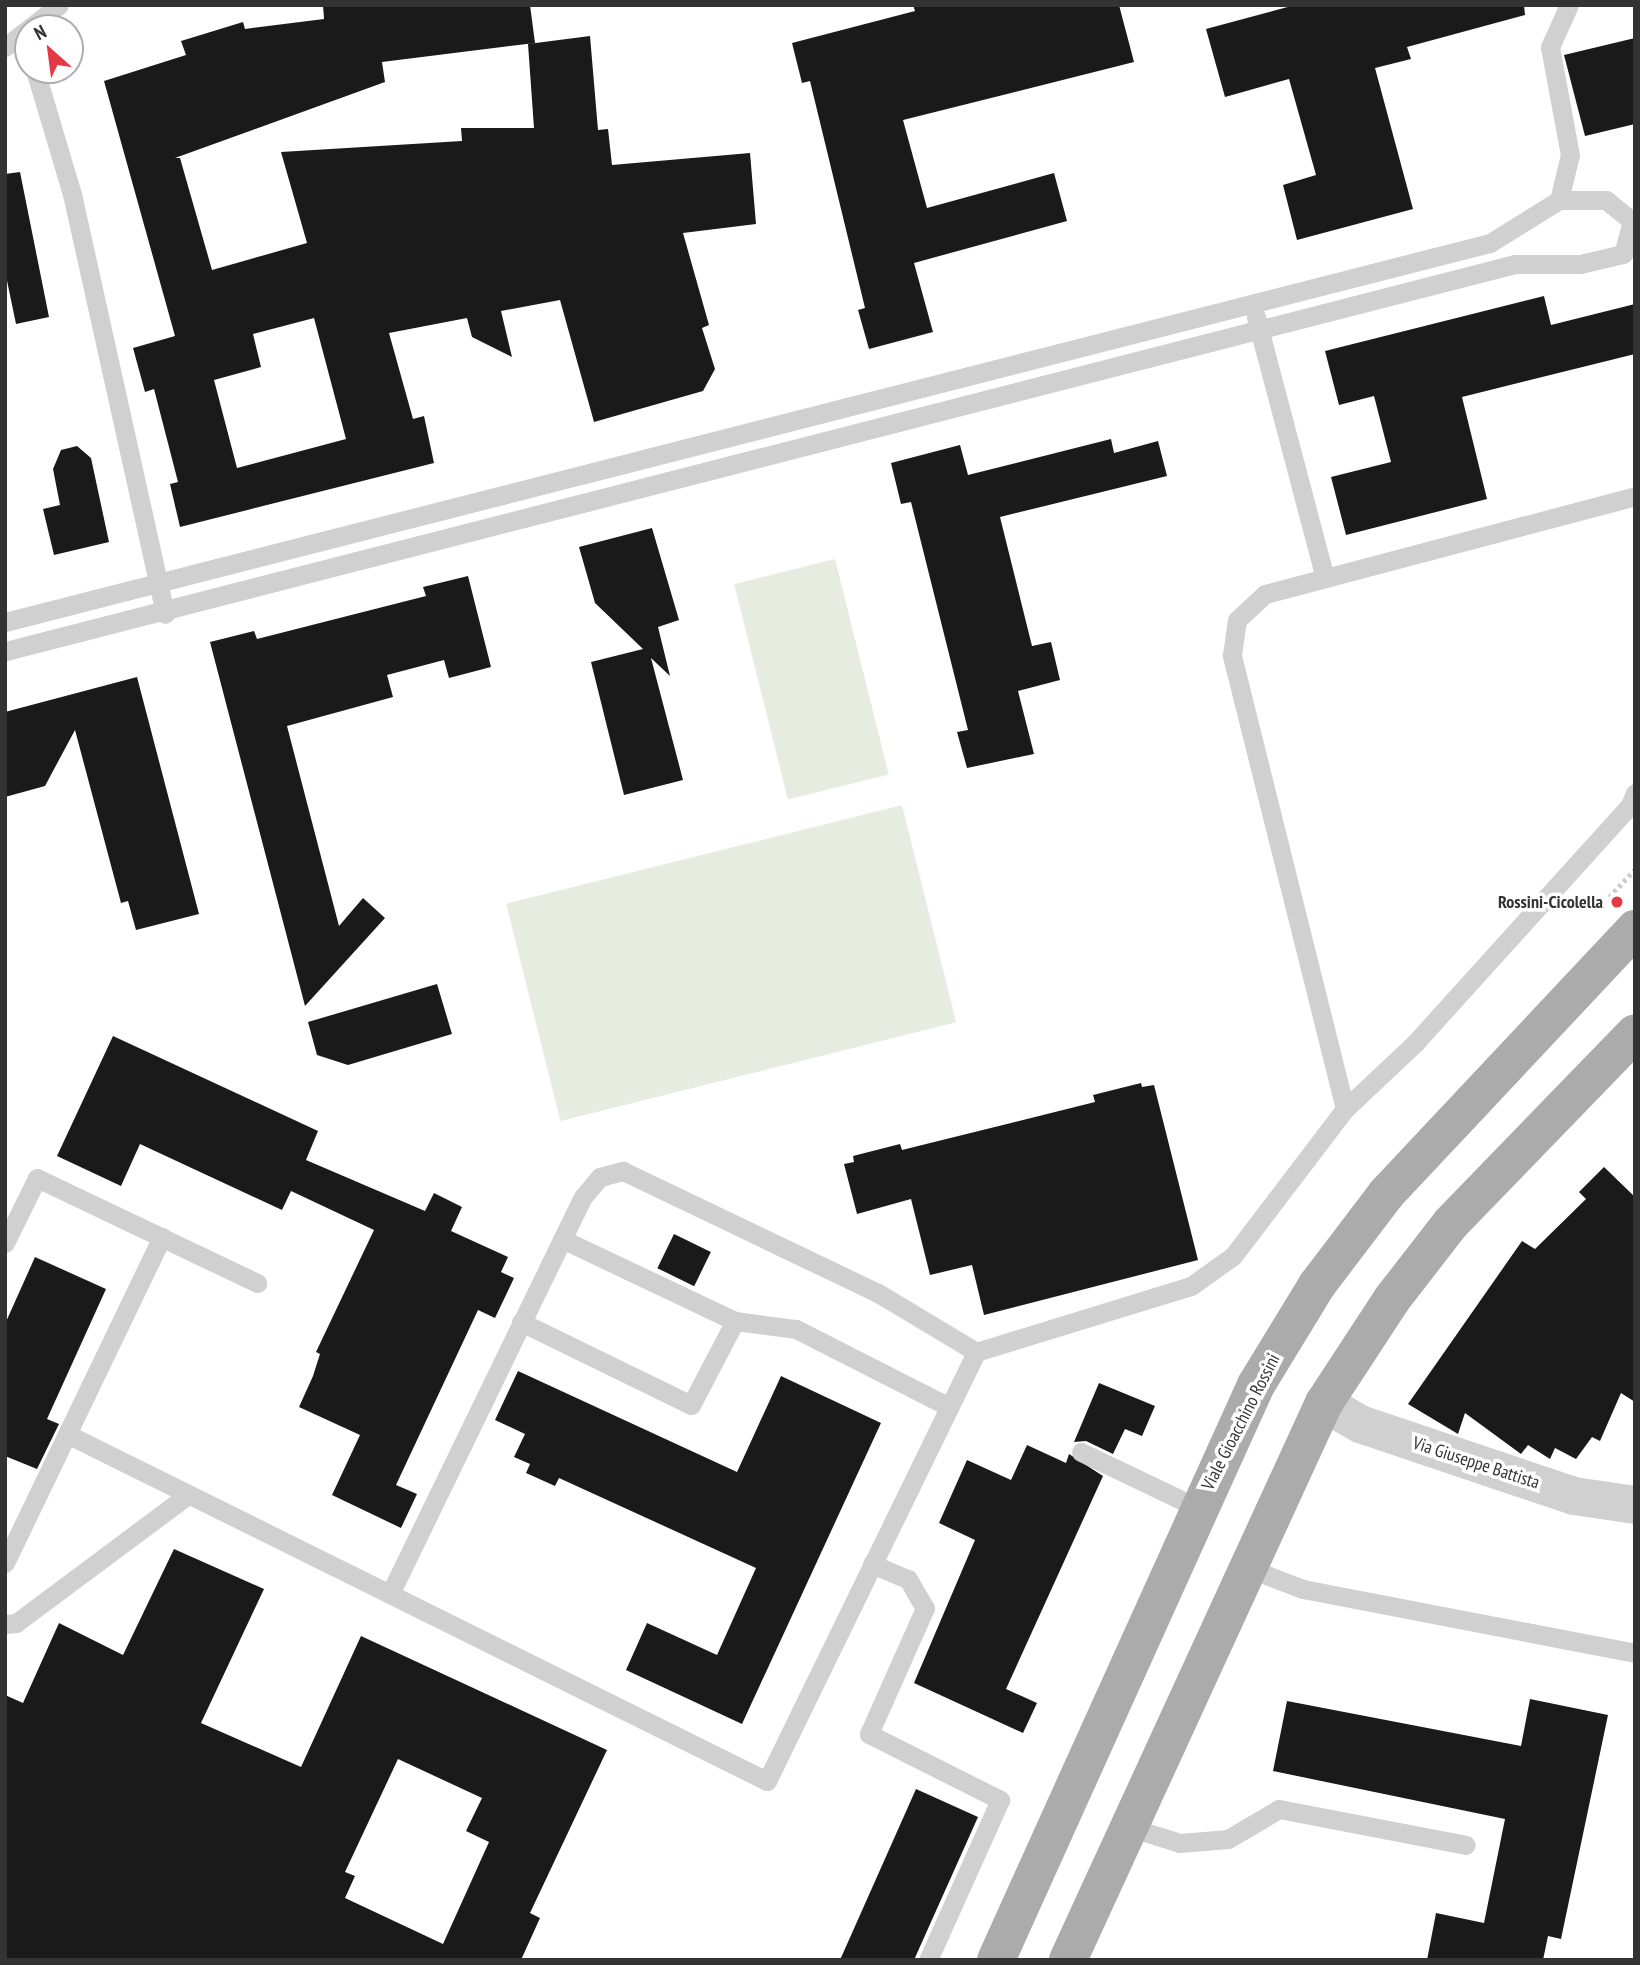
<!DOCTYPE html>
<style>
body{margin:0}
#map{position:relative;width:1640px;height:1965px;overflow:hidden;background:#fff;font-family:"PT Sans Narrow",sans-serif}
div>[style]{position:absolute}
.green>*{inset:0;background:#e6ecdf;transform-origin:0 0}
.building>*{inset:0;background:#1a1a1a;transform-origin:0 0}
.path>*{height:4.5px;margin-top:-2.25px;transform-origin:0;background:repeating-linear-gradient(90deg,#cdcdcd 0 3.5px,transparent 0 7px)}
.service>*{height:19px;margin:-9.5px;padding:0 9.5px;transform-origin:9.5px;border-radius:9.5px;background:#d0d0d0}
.minor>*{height:38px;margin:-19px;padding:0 19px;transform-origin:19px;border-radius:19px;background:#d0d0d0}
.primary>*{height:38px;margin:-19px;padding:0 19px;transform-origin:19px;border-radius:19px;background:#ababab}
.dots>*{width:19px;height:19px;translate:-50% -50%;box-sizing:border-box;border:4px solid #fff;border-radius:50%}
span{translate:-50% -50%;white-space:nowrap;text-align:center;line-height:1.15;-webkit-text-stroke:7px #fff;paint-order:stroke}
.poi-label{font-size:18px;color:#333;font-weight:700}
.right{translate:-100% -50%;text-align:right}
.street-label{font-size:18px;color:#333}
.frame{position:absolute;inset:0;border:7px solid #333;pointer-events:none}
.north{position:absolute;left:14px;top:14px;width:70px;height:70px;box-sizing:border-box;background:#fff;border:2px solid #adadad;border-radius:50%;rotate:332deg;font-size:19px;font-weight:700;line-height:28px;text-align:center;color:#333}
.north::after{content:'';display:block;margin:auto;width:24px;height:32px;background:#e63946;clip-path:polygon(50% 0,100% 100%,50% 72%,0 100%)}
</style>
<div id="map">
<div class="green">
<i style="left:835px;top:559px;width:222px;height:104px;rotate:76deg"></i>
<i style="left:902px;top:805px;width:224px;height:408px;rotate:76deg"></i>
</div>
<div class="building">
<i style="clip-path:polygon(evenodd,323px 5px,530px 5px,535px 43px,382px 62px,385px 82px,175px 158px,180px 158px,212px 270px,307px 243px,281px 152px,462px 141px,461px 128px,534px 128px,528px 44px,590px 36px,598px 130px,608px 129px,612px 165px,750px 153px,756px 224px,683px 233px,709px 325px,702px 328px,715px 369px,703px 391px,594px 422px,560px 300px,501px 311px,512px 357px,472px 337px,467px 318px,389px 333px,413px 419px,424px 416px,434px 463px,180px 527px,170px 484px,178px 482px,154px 389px,145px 392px,133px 348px,175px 336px,104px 81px,186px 55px,181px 41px,243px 22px,245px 29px,324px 19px,323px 5px,314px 318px,346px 439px,237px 468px,214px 380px,261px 367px,253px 334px,314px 318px)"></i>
<i style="clip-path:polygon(913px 5px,1119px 5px,1134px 62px,903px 120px,927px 208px,1054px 173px,1067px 221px,914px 263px,933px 332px,869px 349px,858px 310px,865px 308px,810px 81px,802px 83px,792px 43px,915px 11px)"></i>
<i style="clip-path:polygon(1295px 5px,1524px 5px,1525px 15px,1407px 47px,1411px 59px,1375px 68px,1413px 209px,1297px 240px,1283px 185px,1316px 175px,1289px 79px,1225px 97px,1206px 29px)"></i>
<i style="clip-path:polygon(1635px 38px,1635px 124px,1585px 136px,1564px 55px)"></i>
<i style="clip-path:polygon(20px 172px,49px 317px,16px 324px,5px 271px,5px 174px)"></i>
<i style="clip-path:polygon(1544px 296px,1551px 325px,1635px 304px,1635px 354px,1462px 397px,1487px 499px,1346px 535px,1331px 477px,1391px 462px,1374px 396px,1339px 405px,1325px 351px)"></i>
<i style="clip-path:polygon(1111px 439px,1114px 453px,1158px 441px,1167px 476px,1000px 517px,1032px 646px,1051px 642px,1060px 680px,1018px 691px,1034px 754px,967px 768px,957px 732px,968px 730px,911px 502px,901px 504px,891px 463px,960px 445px,968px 475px)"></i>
<i style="clip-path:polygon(77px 446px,91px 458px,109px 542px,54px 555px,43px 509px,60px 505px,53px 469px,61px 450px)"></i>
<i style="clip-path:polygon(652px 528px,679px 620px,658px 627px,670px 676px,651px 658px,683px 780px,624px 795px,591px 662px,643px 649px,595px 603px,579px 547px)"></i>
<i style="clip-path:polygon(468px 576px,491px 667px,449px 678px,444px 660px,387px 675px,393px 697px,287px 726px,339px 926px,363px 898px,385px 918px,305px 1006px,210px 642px,254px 631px,257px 639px,426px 596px,423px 587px)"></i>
<i style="clip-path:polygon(137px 677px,199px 914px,136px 930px,128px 901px,121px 903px,75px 730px,45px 786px,5px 797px,5px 712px)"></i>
<i style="clip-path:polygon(437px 984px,452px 1034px,348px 1065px,317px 1055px,308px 1022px)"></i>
<i style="clip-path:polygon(113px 1036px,318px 1131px,306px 1160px,425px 1211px,434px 1193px,462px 1207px,451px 1231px,508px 1257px,501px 1272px,514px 1278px,495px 1318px,478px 1310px,396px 1485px,417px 1494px,401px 1528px,332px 1495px,360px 1435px,299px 1407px,313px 1376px,320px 1354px,316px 1352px,374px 1230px,291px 1191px,282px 1210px,140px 1144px,121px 1186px,57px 1156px)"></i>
<i style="clip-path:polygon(1141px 1083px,1142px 1087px,1154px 1085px,1198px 1260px,984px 1315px,972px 1265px,930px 1275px,911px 1199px,857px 1214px,844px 1164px,854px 1162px,853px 1156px,900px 1144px,902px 1150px,1095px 1102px,1093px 1095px)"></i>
<i style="clip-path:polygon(1604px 1167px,1635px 1197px,1635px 1402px,1621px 1393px,1600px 1441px,1592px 1437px,1576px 1459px,1555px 1448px,1550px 1459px,1528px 1445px,1521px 1454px,1465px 1413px,1458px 1434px,1408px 1404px,1522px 1241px,1535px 1249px,1586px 1199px,1579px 1192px)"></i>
<i style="left:674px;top:1234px;width:41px;height:38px;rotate:26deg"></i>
<i style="clip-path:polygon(35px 1257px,106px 1289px,47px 1419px,59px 1424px,37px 1469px,5px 1456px,5px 1324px)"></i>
<i style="clip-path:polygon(518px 1371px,737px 1472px,781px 1376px,881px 1423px,742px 1724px,626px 1670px,647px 1623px,717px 1655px,756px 1568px,559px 1478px,555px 1486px,526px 1473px,530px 1464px,514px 1457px,525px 1434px,495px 1420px)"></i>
<i style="clip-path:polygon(1099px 1383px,1155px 1406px,1142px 1436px,1125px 1429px,1113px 1454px,1086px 1441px,1074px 1442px)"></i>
<i style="clip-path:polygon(1027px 1445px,1066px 1463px,1069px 1454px,1103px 1476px,1006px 1689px,1037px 1703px,1023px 1733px,914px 1683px,975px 1540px,939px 1523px,967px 1460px,1011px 1480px)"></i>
<i style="clip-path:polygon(evenodd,174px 1549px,264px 1589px,201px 1723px,301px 1767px,361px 1636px,607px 1750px,530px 1913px,540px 1918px,521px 1960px,5px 1960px,5px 1695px,23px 1703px,59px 1623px,123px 1655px,174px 1549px,398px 1759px,482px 1798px,466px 1831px,489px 1842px,443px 1944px,345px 1898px,355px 1876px,345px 1872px,398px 1759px)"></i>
<i style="clip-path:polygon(1530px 1699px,1608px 1715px,1561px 1939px,1548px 1936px,1543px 1960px,1427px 1960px,1436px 1913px,1484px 1923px,1505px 1819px,1273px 1771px,1287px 1701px,1521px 1746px)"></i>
<i style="clip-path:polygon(916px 1789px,978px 1817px,914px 1960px,840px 1960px)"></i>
</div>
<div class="path">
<i style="left:1609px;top:897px;width:38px;rotate:-47deg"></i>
</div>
<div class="service">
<i style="left:5px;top:47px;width:68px;rotate:-37.9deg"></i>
<i style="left:35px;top:70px;width:129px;rotate:73.4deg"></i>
<i style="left:72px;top:194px;width:430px;rotate:77.5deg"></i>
<i style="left:1559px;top:200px;width:46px;rotate:-76.3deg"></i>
<i style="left:1570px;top:155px;width:110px;rotate:-100.5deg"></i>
<i style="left:1550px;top:47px;width:46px;rotate:-65.7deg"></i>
<i style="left:1256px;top:317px;width:270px;rotate:75.2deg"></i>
<i style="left:5px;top:622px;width:1533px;rotate:-14.32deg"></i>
<i style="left:1490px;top:243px;width:81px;rotate:-31.9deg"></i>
<i style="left:1559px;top:200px;width:47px"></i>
<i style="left:1606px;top:200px;width:33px;rotate:39deg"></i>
<i style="left:1632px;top:221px;width:34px;rotate:105deg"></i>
<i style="left:1623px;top:254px;width:44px;rotate:166.9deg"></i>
<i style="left:1580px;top:264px;width:65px;rotate:180deg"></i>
<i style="left:1515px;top:264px;width:1559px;rotate:165.62deg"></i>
<i style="left:1345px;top:1109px;width:468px;rotate:-104deg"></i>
<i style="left:1232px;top:655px;width:35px;rotate:-82deg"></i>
<i style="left:1237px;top:620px;width:38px;rotate:-43deg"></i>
<i style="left:1265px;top:594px;width:383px;rotate:-14.8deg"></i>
<i style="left:562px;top:1239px;width:191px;rotate:25.4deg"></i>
<i style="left:735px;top:1321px;width:62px;rotate:7.5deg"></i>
<i style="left:796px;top:1329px;width:172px;rotate:27deg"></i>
<i style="left:5px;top:1243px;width:72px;rotate:-63.8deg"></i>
<i style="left:37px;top:1178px;width:244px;rotate:25.5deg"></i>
<i style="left:521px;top:1322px;width:189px;rotate:26deg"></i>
<i style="left:691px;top:1405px;width:95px;rotate:-62.4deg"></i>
<i style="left:67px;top:1434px;width:781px;rotate:26.37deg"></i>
<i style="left:767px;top:1781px;width:477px;rotate:-64deg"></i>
<i style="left:976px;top:1352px;width:225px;rotate:-17.1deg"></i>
<i style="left:1191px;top:1286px;width:52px;rotate:-35.5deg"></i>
<i style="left:1233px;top:1256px;width:185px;rotate:-52.7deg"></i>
<i style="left:1345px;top:1109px;width:98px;rotate:-43.3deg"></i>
<i style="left:1416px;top:1042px;width:319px;rotate:-47.9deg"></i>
<i style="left:1630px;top:805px;width:13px;rotate:-67deg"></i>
<i style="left:1081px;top:1452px;width:130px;rotate:25.6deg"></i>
<i style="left:5px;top:1563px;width:362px;rotate:-64.3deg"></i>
<i style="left:872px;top:1564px;width:39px;rotate:23deg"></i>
<i style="left:908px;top:1579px;width:34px;rotate:60deg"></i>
<i style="left:925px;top:1608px;width:138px;rotate:114deg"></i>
<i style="left:869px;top:1734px;width:147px;rotate:26.7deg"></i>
<i style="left:1000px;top:1800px;width:175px;rotate:114.2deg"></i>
<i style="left:1248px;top:1568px;width:59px;rotate:20.9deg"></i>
<i style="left:1303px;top:1589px;width:338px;rotate:10.9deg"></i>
<i style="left:390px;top:1594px;width:441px;rotate:-64.1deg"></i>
<i style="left:583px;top:1197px;width:26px;rotate:-50deg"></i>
<i style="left:600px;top:1177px;width:24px;rotate:-15deg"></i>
<i style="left:623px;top:1171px;width:283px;rotate:25.6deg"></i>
<i style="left:878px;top:1293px;width:114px;rotate:31deg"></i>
<i style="left:5px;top:1624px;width:11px;rotate:-5deg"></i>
<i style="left:16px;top:1623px;width:214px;rotate:-36.7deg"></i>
<i style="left:1129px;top:1827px;width:53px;rotate:17.4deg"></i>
<i style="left:1180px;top:1843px;width:48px;rotate:-4.8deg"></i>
<i style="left:1228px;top:1839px;width:59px;rotate:-30.5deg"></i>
<i style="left:1279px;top:1809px;width:190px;rotate:10.9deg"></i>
</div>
<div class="minor">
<i style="left:1324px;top:1403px;width:42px;rotate:30.3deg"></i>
<i style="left:1360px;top:1424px;width:226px;rotate:18.6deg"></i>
<i style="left:1574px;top:1496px;width:62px;rotate:8.4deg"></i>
</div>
<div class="primary">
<i style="left:996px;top:1960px;width:631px;rotate:-65.67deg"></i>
<i style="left:1256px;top:1385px;width:117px;rotate:-58.6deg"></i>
<i style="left:1317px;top:1285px;width:114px;rotate:-52.8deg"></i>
<i style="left:1386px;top:1194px;width:364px;rotate:-46.8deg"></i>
<i style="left:1068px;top:1960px;width:613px;rotate:-65.32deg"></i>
<i style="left:1324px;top:1403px;width:124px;rotate:-56.8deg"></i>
<i style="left:1392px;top:1299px;width:96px;rotate:-52.2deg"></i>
<i style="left:1451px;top:1223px;width:264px;rotate:-45.9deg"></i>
</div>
<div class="dots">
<i style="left:1617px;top:902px;background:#e63946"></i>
</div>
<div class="poi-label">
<span class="right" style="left:1603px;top:902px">Rossini-Cicolella</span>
</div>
<div class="street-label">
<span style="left:1241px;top:1422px;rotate:-63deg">Viale Gioacchino Rossini</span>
<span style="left:1476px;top:1463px;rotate:18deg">Via Giuseppe Battista</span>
</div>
<div class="frame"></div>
<div class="north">N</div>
</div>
